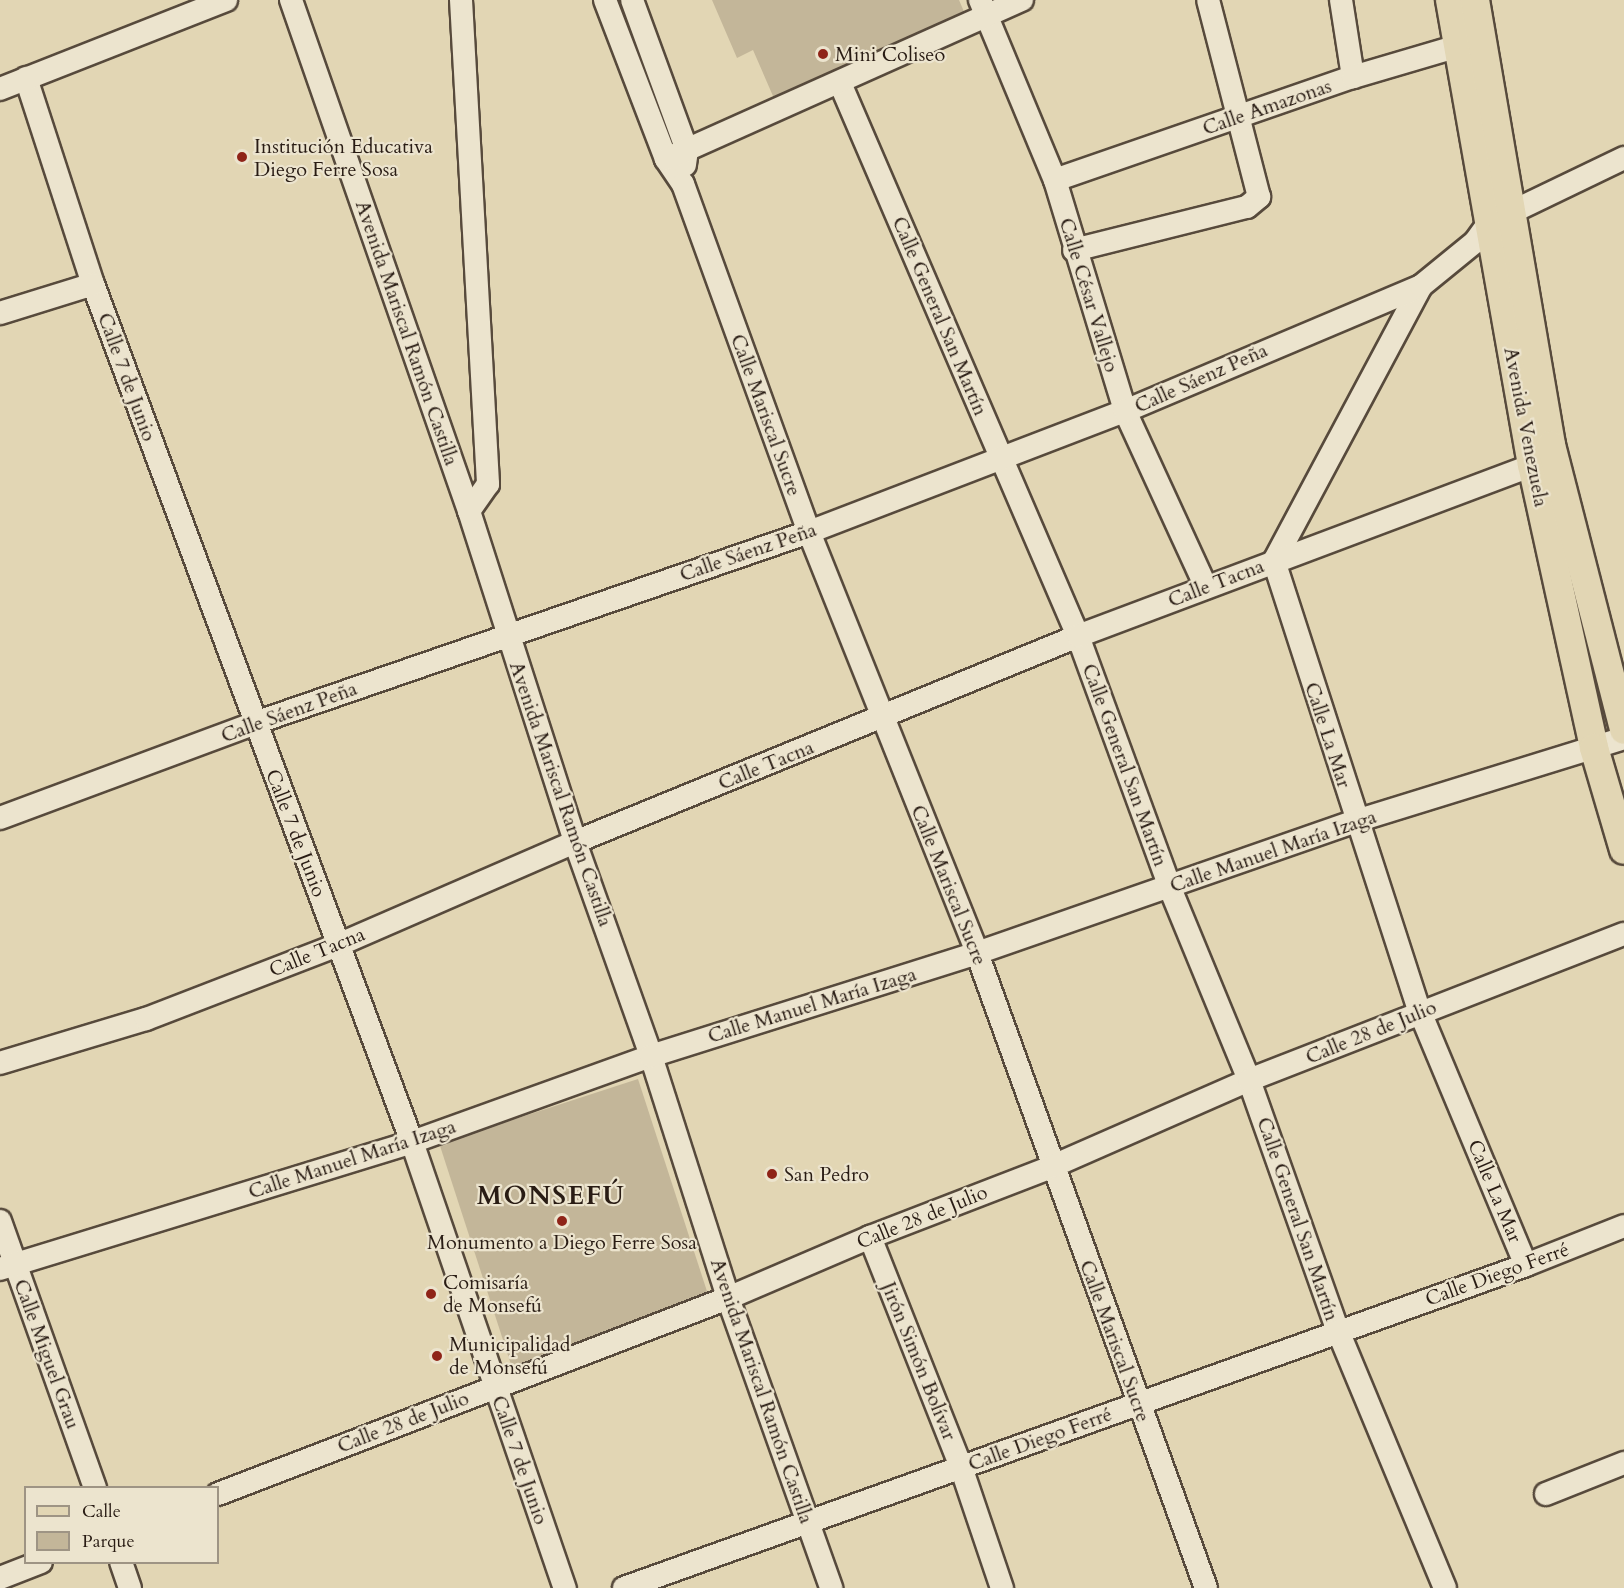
<!DOCTYPE html>
<meta charset="utf-8">
<style>
body{margin:0}
#map{position:relative;width:1624px;height:1588px;overflow:hidden;background:#e2d6b4;font-family:Cardo,serif}
div>[style]{position:absolute}
.green>*{inset:0;background:#c3b699;transform-origin:0 0}
.roads{filter:drop-shadow(2px 0 #574a3c) drop-shadow(-2px 0 #574a3c) drop-shadow(0 2px #574a3c) drop-shadow(0 -2px #574a3c)}
.minor>*{height:22px;margin:-11px;padding:0 11px;transform-origin:11px;border-radius:11px;background:#ece4ce}
.major>*{height:28px;margin:-14px;padding:0 14px;transform-origin:14px;border-radius:14px;background:#e2d6b4}
.dots>*{width:16px;height:16px;translate:-50% -50%;box-sizing:border-box;border:3px solid #ece4ce;border-radius:50%}
span{translate:-50% -50%;white-space:nowrap;text-align:center;line-height:1.15;-webkit-text-stroke:4.5px #ece4ce;paint-order:stroke}
.poi-label{font-size:20px;color:#291c14}
.left{translate:0 -50%;text-align:left}
.street-label{font-size:20px;color:#291c14}
.district-label{font-size:26px;color:#291c14;font-weight:700;letter-spacing:1.5px}
.legend{position:absolute;left:24px;top:1486px;width:195px;height:78px;box-sizing:border-box;background:#ece4ce;border:2px solid #9e9484;margin:0;padding:8px 10px;list-style:none;font-size:18px;color:#291c14}
.legend li{display:flex;align-items:center;gap:12px;height:30px}
.legend b{width:30px;border:2px solid #9e9484}
</style>
<div id="map">
<div class="green">
<i style="clip-path:polygon(712px 0,959px 0,968px 21px,776px 103px,753px 50px,737px 58px)"></i>
<i style="left:638px;top:1079px;width:238px;height:209px;rotate:72deg"></i>
</div>
<div class="roads">
<div class="minor">
<i style="left:291px;top:0;width:541px;rotate:70.79deg"></i>
<i style="left:469px;top:511px;width:348px;rotate:72.2deg"></i>
<i style="left:575px;top:842px;width:227px;rotate:70.4deg"></i>
<i style="left:651px;top:1056px;width:254px;rotate:72.3deg"></i>
<i style="left:728px;top:1298px;width:308px;rotate:70.4deg"></i>
<i style="left:461px;top:0;width:485px;rotate:86.8deg"></i>
<i style="left:488px;top:484px;width:33px;rotate:125deg"></i>
<i style="left:605px;top:0;width:170px;rotate:69deg"></i>
<i style="left:666px;top:159px;width:30px;rotate:56deg"></i>
<i style="left:683px;top:184px;width:370px;rotate:70.1deg"></i>
<i style="left:809px;top:532px;width:453px;rotate:68.2deg"></i>
<i style="left:977px;top:953px;width:675px;rotate:70.17deg"></i>
<i style="left:632px;top:0;width:160px;rotate:69.9deg"></i>
<i style="left:687px;top:150px;width:15px;rotate:98deg"></i>
<i style="left:980px;top:0;width:195px;rotate:67.4deg"></i>
<i style="left:1055px;top:180px;width:241px;rotate:73.1deg"></i>
<i style="left:1125px;top:411px;width:194px;rotate:65.3deg"></i>
<i style="left:1341px;top:0;width:78px;rotate:81.1deg"></i>
<i style="left:26px;top:78px;width:217px;rotate:72deg"></i>
<i style="left:93px;top:284px;width:915px;rotate:69.61deg"></i>
<i style="left:412px;top:1142px;width:472px;rotate:71.1deg"></i>
<i style="left:840px;top:83px;width:602px;rotate:66.71deg"></i>
<i style="left:1078px;top:636px;width:268px;rotate:69.9deg"></i>
<i style="left:1170px;top:888px;width:208px;rotate:67.6deg"></i>
<i style="left:1249px;top:1080px;width:266px;rotate:70.5deg"></i>
<i style="left:1338px;top:1331px;width:278px;rotate:67.4deg"></i>
<i style="left:0;top:89px;width:243px;rotate:-21.5deg"></i>
<i style="left:666px;top:159px;width:390px;rotate:-24.1deg"></i>
<i style="left:1055px;top:180px;width:315px;rotate:-19.1deg"></i>
<i style="left:1353px;top:77px;width:124px;rotate:-16.4deg"></i>
<i style="left:1074px;top:250px;width:178px;rotate:-14deg"></i>
<i style="left:1247px;top:207px;width:16px;rotate:-40deg"></i>
<i style="left:1259px;top:197px;width:203px;rotate:-104.5deg"></i>
<i style="left:1421px;top:286px;width:312px;rotate:118.1deg"></i>
<i style="left:1274px;top:561px;width:474px;rotate:72.1deg"></i>
<i style="left:1420px;top:1012px;width:274px;rotate:67.3deg"></i>
<i style="left:0;top:313px;width:97px;rotate:-17.3deg"></i>
<i style="left:0;top:818px;width:272px;rotate:-20.4deg"></i>
<i style="left:255px;top:723px;width:586px;rotate:-19.02deg"></i>
<i style="left:809px;top:532px;width:338px;rotate:-21deg"></i>
<i style="left:1125px;top:411px;width:321px;rotate:-22.9deg"></i>
<i style="left:1421px;top:286px;width:70px;rotate:-39.2deg"></i>
<i style="left:1475px;top:242px;width:24px;rotate:-54deg"></i>
<i style="left:1489px;top:223px;width:150px;rotate:-25.7deg"></i>
<i style="left:0;top:1063px;width:152px;rotate:-16.8deg"></i>
<i style="left:146px;top:1019px;width:206px;rotate:-21.1deg"></i>
<i style="left:338px;top:945px;width:258px;rotate:-23.5deg"></i>
<i style="left:575px;top:842px;width:544px;rotate:-22.27deg"></i>
<i style="left:1078px;top:636px;width:485px;rotate:-20.6deg"></i>
<i style="left:0;top:1221px;width:283px;rotate:70.4deg"></i>
<i style="left:870px;top:1237px;width:247px;rotate:68.4deg"></i>
<i style="left:961px;top:1467px;width:128px;rotate:71.3deg"></i>
<i style="left:0;top:1269px;width:431px;rotate:-17.1deg"></i>
<i style="left:412px;top:1142px;width:254px;rotate:-19.8deg"></i>
<i style="left:651px;top:1056px;width:342px;rotate:-17.5deg"></i>
<i style="left:977px;top:953px;width:401px;rotate:-19.2deg"></i>
<i style="left:1356px;top:821px;width:281px;rotate:-17.2deg"></i>
<i style="left:218px;top:1494px;width:546px;rotate:-21.02deg"></i>
<i style="left:728px;top:1298px;width:155px;rotate:-23.2deg"></i>
<i style="left:870px;top:1237px;width:194px;rotate:-21.1deg"></i>
<i style="left:1051px;top:1167px;width:216px;rotate:-23.7deg"></i>
<i style="left:1249px;top:1080px;width:402px;rotate:-21.3deg"></i>
<i style="left:1546px;top:1494px;width:84px;rotate:-21.7deg"></i>
<i style="left:121px;top:1562px;width:28px;rotate:71deg"></i>
<i style="left:0;top:1578px;width:44px;rotate:-21.3deg"></i>
<i style="left:624px;top:1588px;width:958px;rotate:-19.7deg"></i>
<i style="left:1526px;top:1265px;width:105px;rotate:-21.7deg"></i>
</div>
<div class="major">
<i style="left:1450px;top:0;width:472px;rotate:80deg"></i>
<i style="left:1532px;top:465px;width:290px;rotate:77.6deg"></i>
<i style="left:1594px;top:748px;width:106px;rotate:73.6deg"></i>
<i style="left:1475px;top:0;width:451px;rotate:80.3deg"></i>
<i style="left:1551px;top:445px;width:294px;rotate:75.6deg"></i>
</div>
</div>
<div class="dots">
<i style="left:823px;top:54px;background:#8f2418"></i>
<i style="left:242px;top:157px;background:#8f2418"></i>
<i style="left:772px;top:1174px;background:#8f2418"></i>
<i style="left:562px;top:1221px;background:#8f2418"></i>
<i style="left:431px;top:1294px;background:#8f2418"></i>
<i style="left:437px;top:1356px;background:#8f2418"></i>
</div>
<div class="poi-label">
<span class="left" style="left:835px;top:54px">Mini Coliseo</span>
<span class="left" style="left:254px;top:158px">Institución Educativa<br>Diego Ferre Sosa</span>
<span class="left" style="left:784px;top:1174px">San Pedro</span>
<span style="left:562px;top:1242px">Monumento a Diego Ferre Sosa</span>
<span class="left" style="left:443px;top:1294px">Comisaría<br>de Monsefú</span>
<span class="left" style="left:449px;top:1356px">Municipalidad<br>de Monsefú</span>
</div>
<div class="street-label">
<span style="left:1267px;top:107px;rotate:-19deg">Calle Amazonas</span>
<span style="left:1089px;top:295px;rotate:73deg">Calle César Vallejo</span>
<span style="left:940px;top:316px;rotate:67deg">Calle General San Martín</span>
<span style="left:407px;top:333px;rotate:71deg">Avenida Mariscal Ramón Castilla</span>
<span style="left:127px;top:377px;rotate:70deg">Calle 7 de Junio</span>
<span style="left:1201px;top:378px;rotate:-24deg">Calle Sáenz Peña</span>
<span style="left:766px;top:415px;rotate:70deg">Calle Mariscal Sucre</span>
<span style="left:1526px;top:427px;rotate:79deg">Avenida Venezuela</span>
<span style="left:748px;top:552px;rotate:-19deg">Calle Sáenz Peña</span>
<span style="left:1216px;top:583px;rotate:-21deg">Calle Tacna</span>
<span style="left:289px;top:712px;rotate:-20deg">Calle Sáenz Peña</span>
<span style="left:1328px;top:735px;rotate:72deg">Calle La Mar</span>
<span style="left:766px;top:765px;rotate:-22deg">Calle Tacna</span>
<span style="left:1125px;top:765px;rotate:70deg">Calle General San Martín</span>
<span style="left:561px;top:794px;rotate:71deg">Avenida Mariscal Ramón Castilla</span>
<span style="left:296px;top:833px;rotate:69deg">Calle 7 de Junio</span>
<span style="left:1273px;top:851px;rotate:-19deg">Calle Manuel María Izaga</span>
<span style="left:949px;top:885px;rotate:68deg">Calle Mariscal Sucre</span>
<span style="left:317px;top:952px;rotate:-22deg">Calle Tacna</span>
<span style="left:812px;top:1005px;rotate:-17deg">Calle Manuel María Izaga</span>
<span style="left:1371px;top:1032px;rotate:-22deg">Calle 28 de Julio</span>
<span style="left:352px;top:1159px;rotate:-18deg">Calle Manuel María Izaga</span>
<span style="left:1495px;top:1191px;rotate:67deg">Calle La Mar</span>
<span style="left:922px;top:1217px;rotate:-22deg">Calle 28 de Julio</span>
<span style="left:1298px;top:1219px;rotate:71deg">Calle General San Martín</span>
<span style="left:1497px;top:1274px;rotate:-20deg">Calle Diego Ferré</span>
<span style="left:1115px;top:1341px;rotate:70deg">Calle Mariscal Sucre</span>
<span style="left:47px;top:1354px;rotate:70deg">Calle Miguel Grau</span>
<span style="left:919px;top:1361px;rotate:68deg">Jirón Simón Bolívar</span>
<span style="left:762px;top:1391px;rotate:71deg">Avenida Mariscal Ramón Castilla</span>
<span style="left:403px;top:1422px;rotate:-21deg">Calle 28 de Julio</span>
<span style="left:1040px;top:1439px;rotate:-20deg">Calle Diego Ferré</span>
<span style="left:520px;top:1460px;rotate:71deg">Calle 7 de Junio</span>
</div>
<div class="district-label">
<span style="left:551px;top:1196px">MONSEFÚ</span>
</div>
<ul class="legend">
<li><b style="height:8px;background:#e2d6b4"></b>Calle</li>
<li><b style="height:16px;background:#c3b699"></b>Parque</li>
</ul>
</div>
